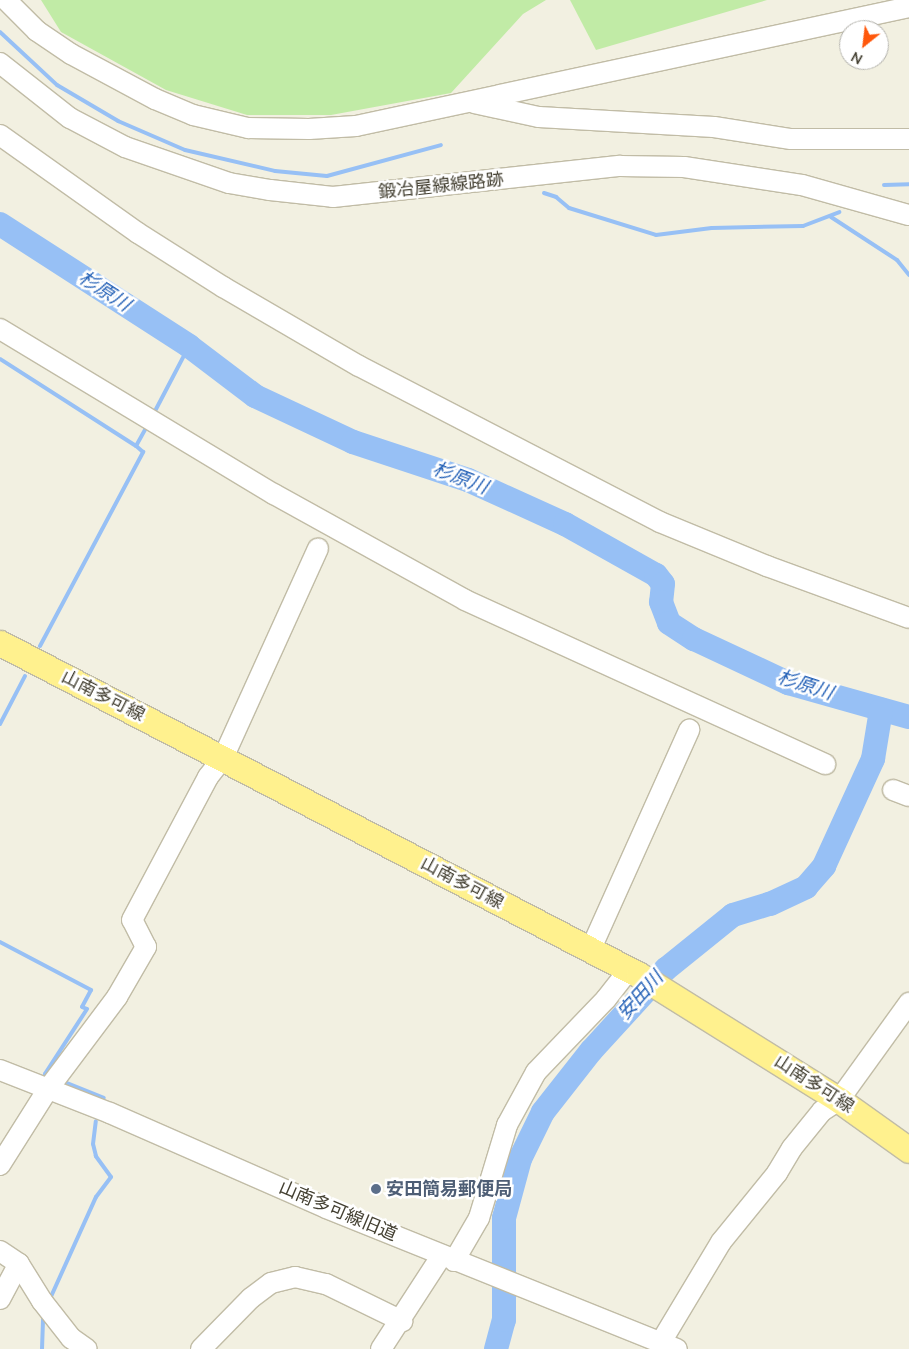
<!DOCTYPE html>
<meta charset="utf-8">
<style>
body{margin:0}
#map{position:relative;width:909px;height:1349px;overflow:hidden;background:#f2f0e1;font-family:"Nunito Sans","Noto Sans JP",sans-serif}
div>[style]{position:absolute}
.green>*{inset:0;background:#c1eba6}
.stream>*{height:4px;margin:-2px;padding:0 2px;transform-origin:2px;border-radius:2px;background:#97c0f5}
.river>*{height:24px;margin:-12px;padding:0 12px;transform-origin:12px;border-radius:12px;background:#97c0f5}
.roads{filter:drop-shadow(1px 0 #c1bca6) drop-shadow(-1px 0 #c1bca6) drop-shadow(0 1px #c1bca6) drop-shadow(0 -1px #c1bca6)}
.minor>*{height:20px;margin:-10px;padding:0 10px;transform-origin:10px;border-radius:10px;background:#fff}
.major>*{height:25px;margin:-12.5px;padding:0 12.5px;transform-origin:12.5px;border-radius:12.5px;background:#fff18e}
.dots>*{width:14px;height:14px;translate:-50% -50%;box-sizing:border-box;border:2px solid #fff;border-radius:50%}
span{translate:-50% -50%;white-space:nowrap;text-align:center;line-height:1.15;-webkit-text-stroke:5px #fff;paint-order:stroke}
.street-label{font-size:18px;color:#444032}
.service-label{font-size:18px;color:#4e5e75;font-weight:700}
.left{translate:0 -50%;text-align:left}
.water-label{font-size:19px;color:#2461b7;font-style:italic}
.north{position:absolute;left:839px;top:20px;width:50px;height:50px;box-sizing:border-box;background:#fff;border:1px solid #b4b3ad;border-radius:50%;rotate:209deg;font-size:14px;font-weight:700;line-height:20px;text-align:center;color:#444032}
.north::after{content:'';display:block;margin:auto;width:18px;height:22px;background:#ff580c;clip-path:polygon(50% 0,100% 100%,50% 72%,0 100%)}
</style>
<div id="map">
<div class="green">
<i style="clip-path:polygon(41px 0,546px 0,523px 14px,451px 93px,331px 115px,247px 115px,166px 90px,61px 32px)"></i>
<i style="clip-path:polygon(570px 0,767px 0,596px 50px)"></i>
</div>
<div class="stream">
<i style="left:0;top:32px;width:78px;rotate:42.9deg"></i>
<i style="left:57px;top:85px;width:71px;rotate:30.5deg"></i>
<i style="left:118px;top:121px;width:73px;rotate:23.4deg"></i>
<i style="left:185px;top:150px;width:92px;rotate:13.1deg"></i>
<i style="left:275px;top:171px;width:52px;rotate:5.5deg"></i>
<i style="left:327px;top:176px;width:118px;rotate:-15.2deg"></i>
<i style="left:884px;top:185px;width:25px;rotate:-2deg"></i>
<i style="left:544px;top:193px;width:13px;rotate:18deg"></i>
<i style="left:556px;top:197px;width:17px;rotate:40deg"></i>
<i style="left:569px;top:208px;width:91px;rotate:17.2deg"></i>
<i style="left:656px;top:235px;width:56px;rotate:-7.1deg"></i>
<i style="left:712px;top:228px;width:91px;rotate:-1.3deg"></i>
<i style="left:803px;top:226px;width:39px;rotate:-21deg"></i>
<i style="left:831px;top:217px;width:79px;rotate:33.1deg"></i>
<i style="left:897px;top:260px;width:19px;rotate:51deg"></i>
<i style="left:0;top:359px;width:161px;rotate:32.6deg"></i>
<i style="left:154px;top:413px;width:76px;rotate:-62.4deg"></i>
<i style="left:40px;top:646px;width:220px;rotate:-62deg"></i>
<i style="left:143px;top:452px;width:9px;rotate:-139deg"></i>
<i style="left:136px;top:446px;width:25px;rotate:-61deg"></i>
<i style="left:0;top:724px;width:54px;rotate:-62.5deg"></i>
<i style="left:0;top:942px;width:103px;rotate:27.8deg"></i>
<i style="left:91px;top:990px;width:19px;rotate:118deg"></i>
<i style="left:82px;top:1007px;width:5px;rotate:22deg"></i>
<i style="left:87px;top:1009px;width:77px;rotate:122.9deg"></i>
<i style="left:45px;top:1074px;width:7px;rotate:27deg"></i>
<i style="left:62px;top:1081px;width:45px;rotate:22deg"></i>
<i style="left:49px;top:1301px;width:114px;rotate:-65.7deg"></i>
<i style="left:96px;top:1197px;width:25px;rotate:-53deg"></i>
<i style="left:111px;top:1177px;width:26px;rotate:-126deg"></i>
<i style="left:96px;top:1156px;width:12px;rotate:-104deg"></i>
<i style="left:93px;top:1144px;width:23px;rotate:-83deg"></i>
<i style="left:42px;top:1349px;width:35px;rotate:-88deg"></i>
</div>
<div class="river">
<i style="left:0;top:224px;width:225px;rotate:32.8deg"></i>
<i style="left:189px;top:346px;width:83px;rotate:37.1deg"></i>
<i style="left:255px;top:396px;width:108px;rotate:25.1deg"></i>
<i style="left:353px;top:442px;width:121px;rotate:18.3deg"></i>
<i style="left:468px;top:480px;width:107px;rotate:24.4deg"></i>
<i style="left:565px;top:524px;width:104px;rotate:29.3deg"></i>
<i style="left:656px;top:575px;width:11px;rotate:52deg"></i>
<i style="left:663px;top:584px;width:18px;rotate:96deg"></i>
<i style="left:661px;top:602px;width:22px;rotate:69deg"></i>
<i style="left:669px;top:623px;width:30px;rotate:33deg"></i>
<i style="left:694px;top:639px;width:104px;rotate:25.1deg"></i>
<i style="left:788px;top:683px;width:126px;rotate:15.7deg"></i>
<i style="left:496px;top:1349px;width:30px;rotate:-75deg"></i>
<i style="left:504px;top:1320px;width:102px;rotate:-90deg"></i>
<i style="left:504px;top:1218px;width:61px;rotate:-74.8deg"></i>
<i style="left:520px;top:1159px;width:52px;rotate:-63.9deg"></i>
<i style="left:543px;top:1112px;width:78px;rotate:-51.8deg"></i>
<i style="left:591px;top:1051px;width:111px;rotate:-47.6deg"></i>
<i style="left:666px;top:969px;width:86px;rotate:-38.9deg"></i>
<i style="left:733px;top:915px;width:39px;rotate:-17deg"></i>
<i style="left:770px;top:904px;width:40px;rotate:-25deg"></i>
<i style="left:806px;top:887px;width:28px;rotate:-49deg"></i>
<i style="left:824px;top:866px;width:118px;rotate:-65.4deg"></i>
<i style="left:873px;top:759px;width:50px;rotate:-80.7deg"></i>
</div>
<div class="roads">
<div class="minor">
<i style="left:6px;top:0;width:44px;rotate:45deg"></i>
<i style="left:37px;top:31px;width:41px;rotate:34.1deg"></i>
<i style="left:71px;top:54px;width:95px;rotate:28.2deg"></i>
<i style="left:155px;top:99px;width:41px;rotate:22.8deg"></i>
<i style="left:193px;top:115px;width:57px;rotate:13.3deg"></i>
<i style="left:248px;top:128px;width:61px;rotate:0.9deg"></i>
<i style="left:309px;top:129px;width:47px;rotate:-3.7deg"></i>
<i style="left:356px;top:126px;width:566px;rotate:-12.14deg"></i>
<i style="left:0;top:63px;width:89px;rotate:38.2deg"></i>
<i style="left:70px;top:118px;width:62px;rotate:27.8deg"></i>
<i style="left:125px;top:147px;width:110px;rotate:19.1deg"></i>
<i style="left:229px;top:183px;width:42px;rotate:9.7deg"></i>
<i style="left:270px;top:190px;width:63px;rotate:6.3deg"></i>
<i style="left:333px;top:197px;width:289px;rotate:-6.2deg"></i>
<i style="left:620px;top:166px;width:64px;rotate:0.9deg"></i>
<i style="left:684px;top:167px;width:119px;rotate:8.7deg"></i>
<i style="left:802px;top:185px;width:111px;rotate:15.7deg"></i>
<i style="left:474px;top:103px;width:66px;rotate:12.2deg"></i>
<i style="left:539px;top:117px;width:175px;rotate:3.3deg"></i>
<i style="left:714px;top:127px;width:78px;rotate:8.9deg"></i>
<i style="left:791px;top:139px;width:118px"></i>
<i style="left:0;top:135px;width:169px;rotate:35.4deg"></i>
<i style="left:138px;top:233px;width:101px;rotate:32.4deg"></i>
<i style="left:223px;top:287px;width:157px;rotate:30.2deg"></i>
<i style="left:359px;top:366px;width:339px;rotate:27.4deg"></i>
<i style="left:660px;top:522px;width:116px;rotate:22.4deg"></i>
<i style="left:767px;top:566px;width:151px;rotate:20.1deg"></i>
<i style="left:0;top:329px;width:320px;rotate:31.1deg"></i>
<i style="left:274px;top:494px;width:218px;rotate:29deg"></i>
<i style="left:465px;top:600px;width:396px;rotate:24.5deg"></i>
<i style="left:893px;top:790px;width:17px;rotate:21deg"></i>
<i style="left:586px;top:948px;width:8px;rotate:-30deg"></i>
<i style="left:593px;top:944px;width:235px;rotate:-65.8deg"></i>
<i style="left:0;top:1070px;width:118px;rotate:21.4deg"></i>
<i style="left:110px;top:1113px;width:236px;rotate:23.7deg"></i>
<i style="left:326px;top:1208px;width:378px;rotate:21.9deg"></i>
<i style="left:0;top:1165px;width:90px;rotate:-57.7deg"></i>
<i style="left:48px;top:1089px;width:115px;rotate:-53.1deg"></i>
<i style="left:117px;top:997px;width:58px;rotate:-59.9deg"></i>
<i style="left:146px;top:947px;width:30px;rotate:-117deg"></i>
<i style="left:132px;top:920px;width:162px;rotate:-62deg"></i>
<i style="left:208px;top:777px;width:24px;rotate:-52deg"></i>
<i style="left:223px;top:758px;width:230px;rotate:-65.6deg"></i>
<i style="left:0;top:1251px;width:23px;rotate:34deg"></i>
<i style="left:19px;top:1264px;width:44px;rotate:58.1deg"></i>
<i style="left:42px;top:1301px;width:47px;rotate:51.9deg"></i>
<i style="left:71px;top:1338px;width:19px;rotate:35deg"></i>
<i style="left:454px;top:1261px;width:50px;rotate:-59.8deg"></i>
<i style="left:479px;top:1218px;width:97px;rotate:-73.2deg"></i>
<i style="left:507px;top:1125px;width:60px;rotate:-61.3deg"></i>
<i style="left:536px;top:1072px;width:101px;rotate:-46.2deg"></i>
<i style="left:606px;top:999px;width:37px;rotate:-52deg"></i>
<i style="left:0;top:1299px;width:40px;rotate:-62deg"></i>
<i style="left:661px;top:1342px;width:117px;rotate:-59deg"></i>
<i style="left:721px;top:1242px;width:89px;rotate:-50.9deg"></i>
<i style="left:777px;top:1173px;width:29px;rotate:-59deg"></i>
<i style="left:792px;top:1148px;width:48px;rotate:-51deg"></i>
<i style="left:822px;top:1111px;width:20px;rotate:-33deg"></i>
<i style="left:839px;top:1100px;width:120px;rotate:-54.2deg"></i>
<i style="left:201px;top:1349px;width:71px;rotate:-45.6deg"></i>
<i style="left:251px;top:1298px;width:25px;rotate:-37deg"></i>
<i style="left:271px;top:1283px;width:25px;rotate:-14deg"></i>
<i style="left:295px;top:1277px;width:32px;rotate:13deg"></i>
<i style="left:326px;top:1284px;width:85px;rotate:26deg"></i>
<i style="left:381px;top:1349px;width:112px;rotate:-57deg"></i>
</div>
<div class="major">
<i style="left:0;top:643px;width:720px;rotate:27.45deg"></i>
<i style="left:639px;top:975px;width:236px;rotate:32deg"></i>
<i style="left:839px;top:1100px;width:86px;rotate:35.5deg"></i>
</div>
</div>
<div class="dots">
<i style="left:376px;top:1189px;background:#5c6f8a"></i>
</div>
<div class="street-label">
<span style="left:441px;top:186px;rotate:-6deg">鍛冶屋線線路跡</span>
<span style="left:103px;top:696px;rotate:27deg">山南多可線</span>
<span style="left:462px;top:883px;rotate:28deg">山南多可線</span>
<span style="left:814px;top:1084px;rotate:33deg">山南多可線</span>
<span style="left:338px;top:1211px;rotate:23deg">山南多可線旧道</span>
</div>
<div class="service-label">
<span class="left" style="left:386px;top:1189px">安田簡易郵便局</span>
</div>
<div class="water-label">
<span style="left:104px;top:292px;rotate:33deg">杉原川</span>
<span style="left:460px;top:479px;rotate:21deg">杉原川</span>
<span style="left:805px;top:686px;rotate:18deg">杉原川</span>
<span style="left:641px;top:996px;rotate:-48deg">安田川</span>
</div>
<div class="north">N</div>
</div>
